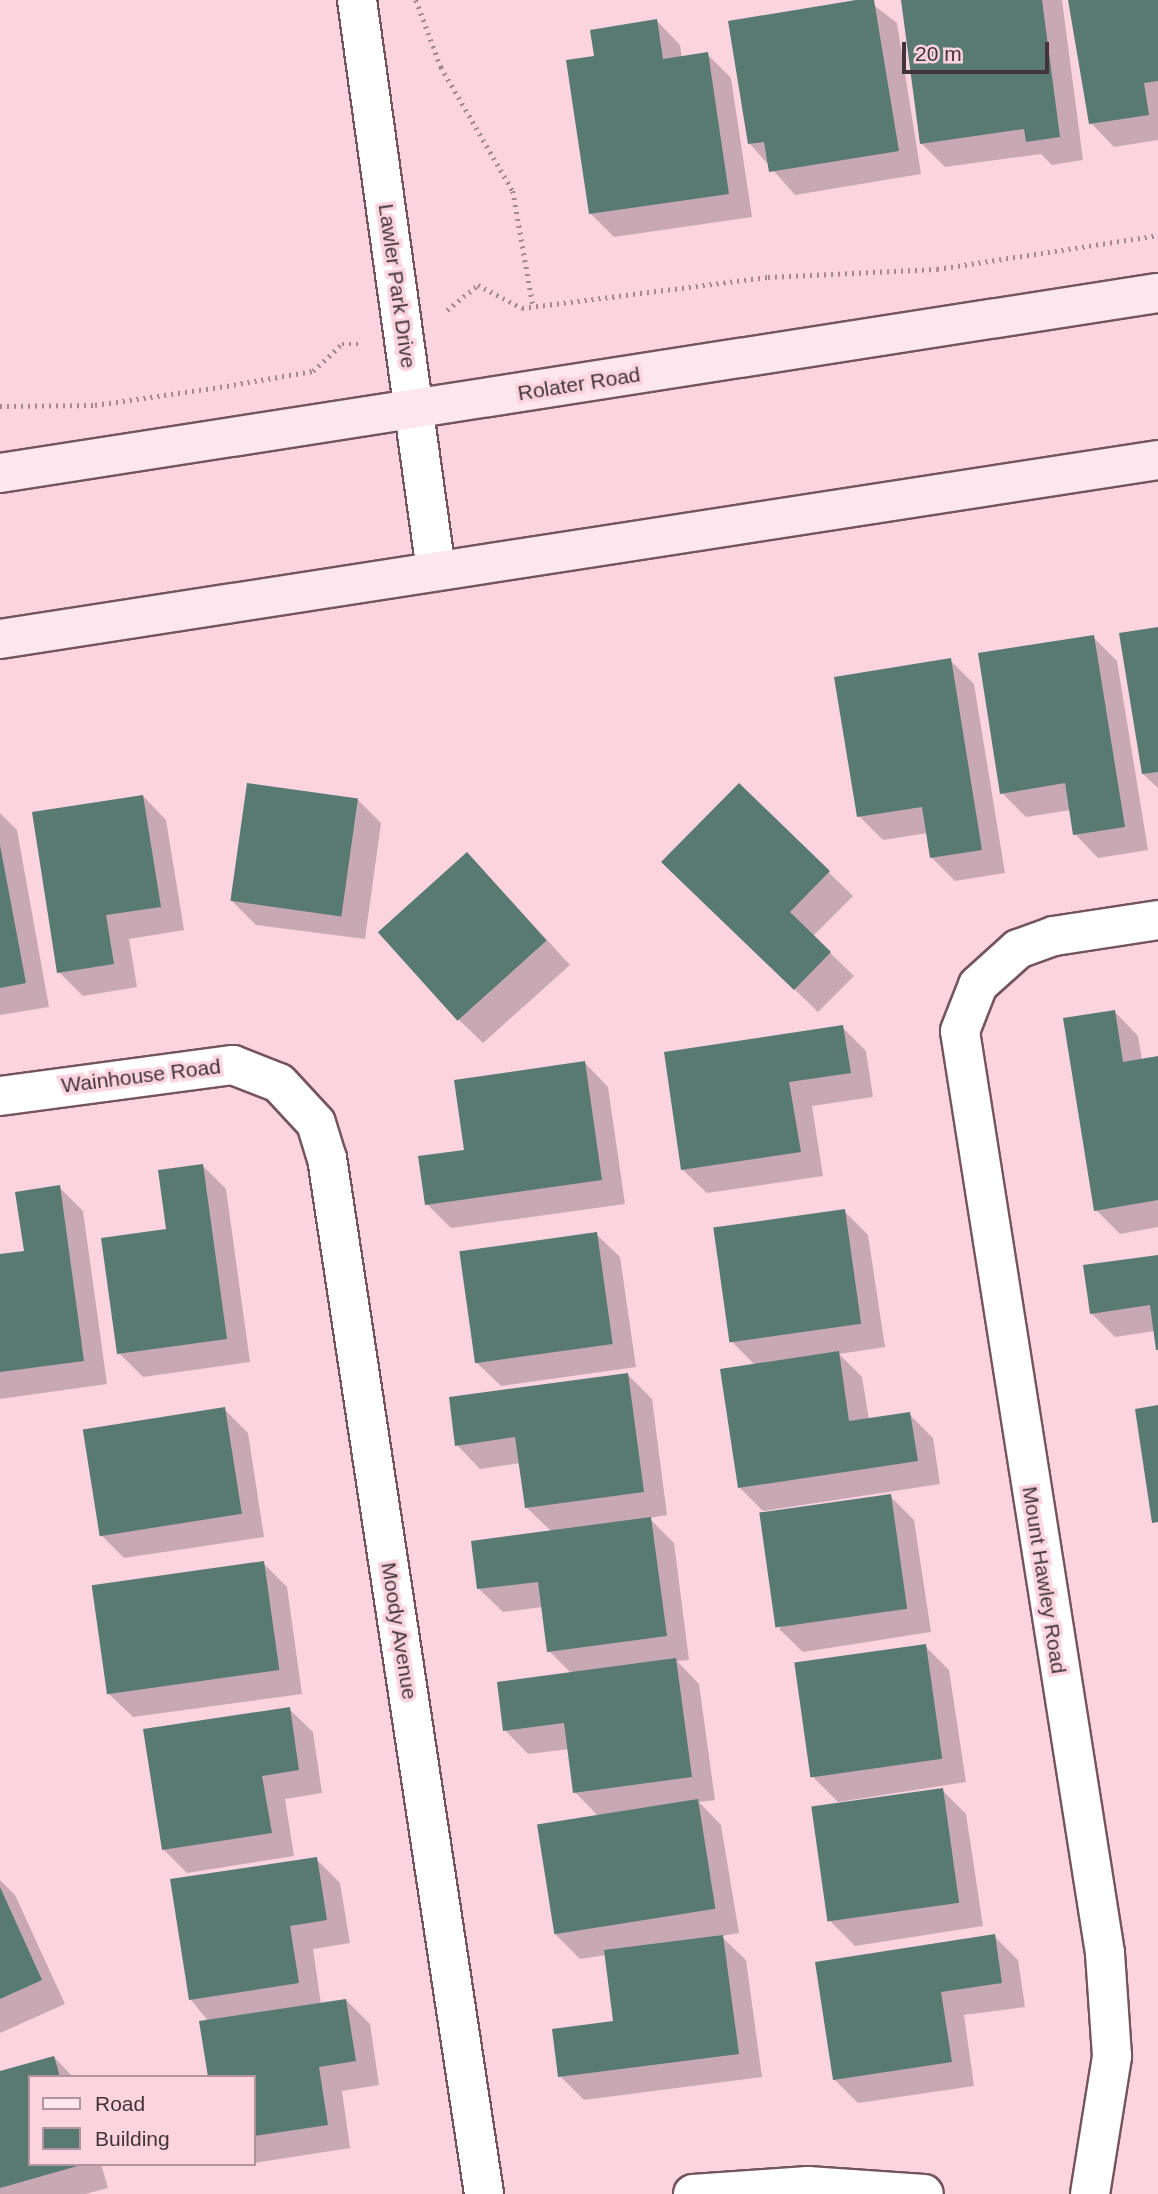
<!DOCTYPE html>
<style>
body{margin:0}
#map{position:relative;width:1158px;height:2194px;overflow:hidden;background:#fbd4e0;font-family:Arial,sans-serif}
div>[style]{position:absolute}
.shadow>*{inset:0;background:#0003}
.building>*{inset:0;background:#587a72;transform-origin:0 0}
.path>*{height:4.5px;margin-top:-2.25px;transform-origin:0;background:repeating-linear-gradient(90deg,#a58992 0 2px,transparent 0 7px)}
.roads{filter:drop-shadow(2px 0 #74545f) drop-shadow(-2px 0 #74545f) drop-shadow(0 2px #74545f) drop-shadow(0 -2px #74545f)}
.minor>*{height:38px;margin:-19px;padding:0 19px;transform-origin:19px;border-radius:19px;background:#fff}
.tertiary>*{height:38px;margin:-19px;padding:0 19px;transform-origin:19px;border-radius:19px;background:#fff}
.secondary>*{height:38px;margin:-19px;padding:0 19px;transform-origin:19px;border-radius:19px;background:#fde7ef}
span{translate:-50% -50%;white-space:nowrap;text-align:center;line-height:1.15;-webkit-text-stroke:7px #fbd4e0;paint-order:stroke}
.street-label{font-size:21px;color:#433439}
.legend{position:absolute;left:28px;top:2075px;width:228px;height:91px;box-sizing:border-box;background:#fbd4e0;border:2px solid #b1949d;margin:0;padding:9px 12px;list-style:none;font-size:21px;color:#433439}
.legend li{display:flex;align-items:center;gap:14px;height:35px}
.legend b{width:35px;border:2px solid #b1949d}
.scale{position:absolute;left:902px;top:42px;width:147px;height:32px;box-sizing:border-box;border:4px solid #433439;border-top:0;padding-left:9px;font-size:21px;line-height:24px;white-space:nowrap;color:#433439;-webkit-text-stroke:5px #fbd4e0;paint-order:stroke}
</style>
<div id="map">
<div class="shadow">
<i style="clip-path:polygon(867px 0,897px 23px,921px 174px,795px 195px,750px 144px)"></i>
<i style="clip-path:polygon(903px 0,1062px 0,1083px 160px,1052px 165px,1041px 154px,945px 167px,921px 143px)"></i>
<i style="clip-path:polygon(1070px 0,1158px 0,1158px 140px,1114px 147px,1091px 123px)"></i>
<i style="clip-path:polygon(657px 21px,680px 45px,682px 58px,707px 54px,731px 78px,752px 217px,614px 237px,590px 213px,595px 57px)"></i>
<i style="clip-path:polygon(1158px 629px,1158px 788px,1143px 774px)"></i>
<i style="clip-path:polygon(1093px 637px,1117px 661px,1148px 850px,1098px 858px,1075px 834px,1071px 810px,1026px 817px,1002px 793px)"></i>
<i style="clip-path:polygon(950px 660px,974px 684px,1005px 873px,955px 881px,932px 858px,928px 833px,883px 840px,859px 816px)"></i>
<i style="clip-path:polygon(739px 785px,853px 896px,813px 936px,854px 976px,818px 1012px,688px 886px)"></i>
<i style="clip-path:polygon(143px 796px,166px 820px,184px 930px,129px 939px,137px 987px,83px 996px,59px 972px)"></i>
<i style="clip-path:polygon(357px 799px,381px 823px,365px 939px,256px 925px,232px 901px)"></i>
<i style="clip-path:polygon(0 813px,17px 830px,49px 1007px,0 1015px)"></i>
<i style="clip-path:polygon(490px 878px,570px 965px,483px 1043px,459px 1020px)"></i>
<i style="clip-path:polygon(1115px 1012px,1138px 1036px,1142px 1060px,1158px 1058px,1158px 1227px,1120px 1234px,1096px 1210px)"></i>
<i style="clip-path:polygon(842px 1027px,866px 1051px,873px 1097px,812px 1106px,823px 1176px,707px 1193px,683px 1170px)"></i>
<i style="clip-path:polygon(585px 1063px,608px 1087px,625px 1204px,451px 1228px,427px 1204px,466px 1151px)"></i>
<i style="clip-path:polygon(202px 1165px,226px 1189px,250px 1362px,143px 1377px,119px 1353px,168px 1230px)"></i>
<i style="clip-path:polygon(59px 1187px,83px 1211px,107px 1384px,0 1399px,0 1256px,26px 1252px)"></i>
<i style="clip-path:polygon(844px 1211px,868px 1235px,885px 1347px,839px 1354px,862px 1377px,869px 1420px,909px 1414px,933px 1438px,940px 1484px,763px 1511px,739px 1487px,756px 1366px,733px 1343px)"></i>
<i style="clip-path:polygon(596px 1234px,620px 1257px,636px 1367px,501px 1386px,477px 1363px)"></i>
<i style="clip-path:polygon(1158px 1257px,1158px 1349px,1155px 1331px,1115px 1337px,1091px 1313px)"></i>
<i style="clip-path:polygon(628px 1375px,652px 1399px,667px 1515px,649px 1518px,674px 1543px,689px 1660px,677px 1661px,699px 1684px,715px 1800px,699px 1802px,721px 1825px,739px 1933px,721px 1936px,746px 1960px,762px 2077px,584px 2100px,560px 2076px,615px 2022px,606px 1955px,580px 1959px,556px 1935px,599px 1817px,575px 1792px,569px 1749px,528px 1754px,505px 1730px,572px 1674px,549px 1651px,543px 1607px,503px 1612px,479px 1589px,552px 1532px,526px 1507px,521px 1463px,480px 1469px,457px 1445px)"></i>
<i style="clip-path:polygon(224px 1409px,248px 1433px,264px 1537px,124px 1558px,100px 1534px)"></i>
<i style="clip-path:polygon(890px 1496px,914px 1520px,931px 1632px,803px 1652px,779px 1629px)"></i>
<i style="clip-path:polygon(263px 1563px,287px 1587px,302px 1694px,133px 1717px,109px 1694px)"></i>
<i style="clip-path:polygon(925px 1646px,949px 1670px,966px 1782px,838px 1802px,814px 1778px)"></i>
<i style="clip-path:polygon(289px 1709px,313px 1732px,322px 1793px,285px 1799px,294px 1856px,187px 1873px,163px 1849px)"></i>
<i style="clip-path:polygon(942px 1790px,966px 1814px,983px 1926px,855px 1946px,831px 1922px)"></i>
<i style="clip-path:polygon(316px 1859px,340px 1883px,350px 1943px,313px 1949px,321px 2004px,346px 2000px,370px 2024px,379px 2085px,342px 2091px,350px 2148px,254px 2163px,254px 2077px,191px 2000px)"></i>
<i style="clip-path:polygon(0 1880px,15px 1895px,65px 2004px,0 2033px)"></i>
<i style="clip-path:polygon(994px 1936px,1018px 1960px,1025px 2007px,964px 2015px,974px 2086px,858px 2103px,834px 2079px)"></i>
<i style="clip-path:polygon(54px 2057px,73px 2077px,30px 2077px,30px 2164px,101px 2164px,108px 2188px,85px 2194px,0 2194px,0 2073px)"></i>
</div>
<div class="building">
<i style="clip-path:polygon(856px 0,874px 0,899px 151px,769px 172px,764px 142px,748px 144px,728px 21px)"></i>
<i style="clip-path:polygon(901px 0,1042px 0,1060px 137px,1026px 142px,1024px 129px,920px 144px)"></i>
<i style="clip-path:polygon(1068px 0,1158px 0,1158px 81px,1144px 83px,1149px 115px,1089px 124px)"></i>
<i style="clip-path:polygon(657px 19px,663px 59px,708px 52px,729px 194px,589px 214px,566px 60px,594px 56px,590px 30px)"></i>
<i style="clip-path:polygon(1158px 627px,1158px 772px,1142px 774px,1119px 633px)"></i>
<i style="clip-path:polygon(1094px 635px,1125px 827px,1073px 835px,1065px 783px,1000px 794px,978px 653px)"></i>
<i style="clip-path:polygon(951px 658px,982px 850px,930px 858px,922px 807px,857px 817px,834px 677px)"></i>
<i style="left:247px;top:783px;width:112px;height:119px;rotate:8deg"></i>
<i style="clip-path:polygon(739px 783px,830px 871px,790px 912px,831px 952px,794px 990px,661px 862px)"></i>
<i style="clip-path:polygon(143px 795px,161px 907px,106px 915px,114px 964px,57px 973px,32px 812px)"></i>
<i style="clip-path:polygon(0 845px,26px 983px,0 988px)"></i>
<i style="left:467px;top:852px;width:119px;height:120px;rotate:48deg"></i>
<i style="clip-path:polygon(1115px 1010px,1123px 1062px,1158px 1056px,1158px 1200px,1094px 1211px,1063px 1018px)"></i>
<i style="clip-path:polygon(843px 1025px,851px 1073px,789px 1082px,801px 1152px,681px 1170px,664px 1052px)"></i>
<i style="clip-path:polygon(585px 1061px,602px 1180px,425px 1205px,418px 1156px,464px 1150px,454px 1080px)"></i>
<i style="clip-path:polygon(203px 1164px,227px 1339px,117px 1354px,101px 1238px,166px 1229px,158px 1170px)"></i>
<i style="clip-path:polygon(60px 1185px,84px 1361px,0 1372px,0 1254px,24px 1251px,15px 1192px)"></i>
<i style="left:845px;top:1209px;width:116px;height:133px;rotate:82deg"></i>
<i style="left:597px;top:1232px;width:113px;height:139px;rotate:82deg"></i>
<i style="clip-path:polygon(1158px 1255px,1158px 1350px,1156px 1350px,1150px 1305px,1090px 1314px,1083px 1265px)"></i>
<i style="clip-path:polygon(839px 1351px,849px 1421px,910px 1412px,918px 1461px,738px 1488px,720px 1369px)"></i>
<i style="clip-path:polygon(628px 1373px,644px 1492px,525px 1508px,515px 1437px,455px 1446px,449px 1397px)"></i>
<i style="clip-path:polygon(1158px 1405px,1158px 1522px,1152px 1523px,1135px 1409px)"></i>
<i style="left:225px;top:1407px;width:108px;height:144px;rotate:81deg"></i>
<i style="left:891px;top:1494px;width:116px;height:133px;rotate:82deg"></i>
<i style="clip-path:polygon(651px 1517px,667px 1636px,547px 1652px,538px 1582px,477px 1589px,471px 1541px)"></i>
<i style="left:264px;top:1561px;width:110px;height:174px;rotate:82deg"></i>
<i style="left:926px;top:1644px;width:116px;height:133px;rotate:82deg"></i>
<i style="clip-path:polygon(676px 1658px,692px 1777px,573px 1793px,564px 1723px,503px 1731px,497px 1682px)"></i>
<i style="clip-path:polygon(290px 1707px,299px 1770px,262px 1776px,272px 1833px,162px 1850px,143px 1729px)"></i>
<i style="left:943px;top:1788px;width:116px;height:133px;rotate:82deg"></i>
<i style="left:698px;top:1799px;width:111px;height:163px;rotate:81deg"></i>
<i style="clip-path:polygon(317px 1857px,327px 1920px,290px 1926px,299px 1983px,189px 2000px,170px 1879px)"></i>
<i style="clip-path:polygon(0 1887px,42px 1980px,0 1999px)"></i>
<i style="clip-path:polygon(995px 1934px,1002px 1983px,941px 1992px,952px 2062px,833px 2080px,815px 1962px)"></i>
<i style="clip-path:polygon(723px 1935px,739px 2054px,558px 2077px,552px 2029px,613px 2021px,604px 1950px)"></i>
<i style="clip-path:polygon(346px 1999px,356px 2061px,319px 2067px,328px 2125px,254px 2136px,254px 2077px,208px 2077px,199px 2021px)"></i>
<i style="clip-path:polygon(54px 2056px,60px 2077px,30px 2077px,30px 2164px,81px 2165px,0 2188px,0 2071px)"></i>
</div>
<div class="path">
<i style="left:416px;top:0;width:72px;rotate:69.5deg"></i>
<i style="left:441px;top:67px;width:143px;rotate:59.9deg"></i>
<i style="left:513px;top:191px;width:117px;rotate:80.1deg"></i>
<i style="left:447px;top:310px;width:40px;rotate:-39deg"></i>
<i style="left:478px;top:285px;width:50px;rotate:27.6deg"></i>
<i style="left:522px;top:308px;width:248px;rotate:-7.2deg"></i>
<i style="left:768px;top:277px;width:169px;rotate:-2.7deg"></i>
<i style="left:937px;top:269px;width:224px;rotate:-8.7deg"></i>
<i style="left:0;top:406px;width:95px;rotate:-0.6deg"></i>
<i style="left:95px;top:405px;width:126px;rotate:-8.2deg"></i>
<i style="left:220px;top:387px;width:94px;rotate:-9.8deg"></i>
<i style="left:313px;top:371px;width:40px;rotate:-43deg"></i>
<i style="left:342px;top:344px;width:16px"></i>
</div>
<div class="roads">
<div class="minor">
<i style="left:357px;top:0;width:576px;rotate:82.12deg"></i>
<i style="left:0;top:1096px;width:235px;rotate:-7.6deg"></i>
<i style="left:233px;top:1065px;width:49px;rotate:21.4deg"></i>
<i style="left:279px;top:1083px;width:54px;rotate:47.2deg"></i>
<i style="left:316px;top:1123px;width:37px;rotate:73deg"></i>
<i style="left:327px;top:1158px;width:1048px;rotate:81.38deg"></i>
<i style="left:1090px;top:2194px;width:140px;rotate:-80.9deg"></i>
<i style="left:1112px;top:2056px;width:103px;rotate:-93.9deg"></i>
<i style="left:1105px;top:1953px;width:933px;rotate:-98.94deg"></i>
<i style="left:960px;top:1031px;width:49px;rotate:-68.6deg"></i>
<i style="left:978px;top:985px;width:54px;rotate:-42deg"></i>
<i style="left:1018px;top:949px;width:38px;rotate:-20deg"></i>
<i style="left:1054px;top:936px;width:105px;rotate:-8.7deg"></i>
</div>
<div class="tertiary">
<i style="left:693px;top:2194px;width:115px;rotate:-4deg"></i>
<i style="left:808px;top:2186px;width:116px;rotate:3.9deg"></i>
</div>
<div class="secondary">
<i style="left:0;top:473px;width:1172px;rotate:-8.84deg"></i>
<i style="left:0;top:639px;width:1172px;rotate:-8.79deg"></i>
</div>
</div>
<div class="street-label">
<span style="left:397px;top:286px;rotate:82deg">Lawler Park Drive</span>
<span style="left:579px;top:384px;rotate:-9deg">Rolater Road</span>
<span style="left:141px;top:1076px;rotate:-7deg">Wainhouse Road</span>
<span style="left:1044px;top:1580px;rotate:81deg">Mount Hawley Road</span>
<span style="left:399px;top:1631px;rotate:81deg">Moody Avenue</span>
</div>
<ul class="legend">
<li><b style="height:9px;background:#fde7ef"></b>Road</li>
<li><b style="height:19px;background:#587a72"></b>Building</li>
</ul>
<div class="scale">20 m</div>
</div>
